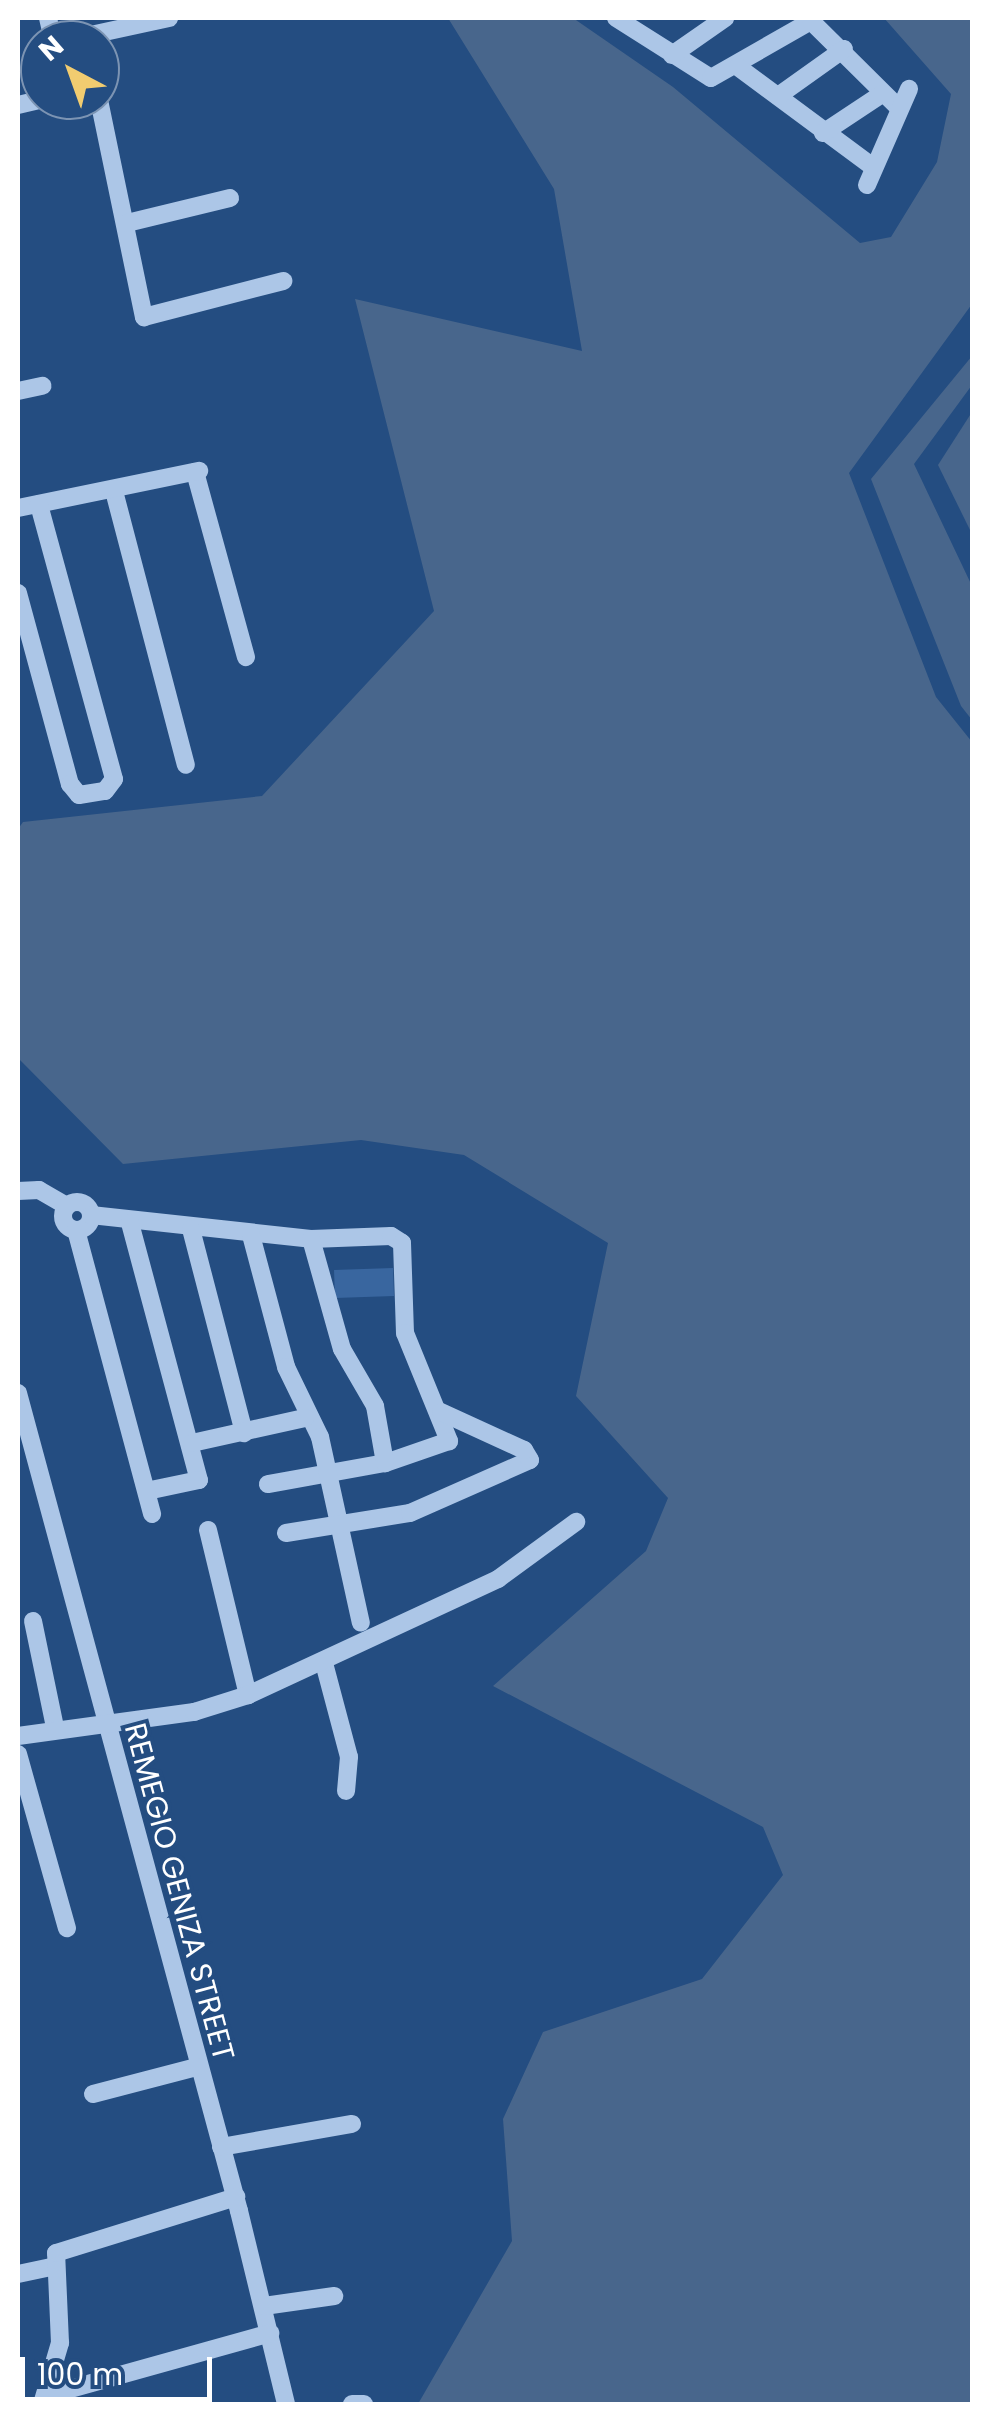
<!DOCTYPE html>
<style>
body{margin:0}
#map{position:relative;width:990px;height:2422px;overflow:hidden;background:#244d81;font-family:Poppins,sans-serif}
div>[style]{position:absolute}
.green>*{inset:0;background:#39669f;transform-origin:0 0}
.water>*{inset:0;background:#48668c}
.minor>*{height:18px;margin:-9px;padding:0 9px;transform-origin:9px;border-radius:9px;background:#acc6e7}
.minor>.ring{margin:-9px;padding:0;box-sizing:content-box;background:none;border:18px solid #acc6e7;border-radius:50%}
span{translate:-50% -50%;white-space:nowrap;text-align:center;line-height:1.15;-webkit-text-stroke:8px #244d81;paint-order:stroke}
.street-label{font-size:30px;color:#fff}
.frame{position:absolute;inset:0;border:20px solid #fff;pointer-events:none}
.north{position:absolute;left:20px;top:20px;width:100px;height:100px;box-sizing:border-box;background:#244d81;border:2px solid #7c94b3;border-radius:50%;rotate:319deg;font-size:28px;font-weight:700;line-height:40px;text-align:center;color:#fff}
.north::after{content:'';display:block;margin:auto;width:35px;height:45px;background:#f1cc70;clip-path:polygon(50% 0,100% 100%,50% 72%,0 100%)}
.scale{position:absolute;left:20px;top:2357px;width:192px;height:45px;box-sizing:border-box;border:5px solid #fff;border-top:0;padding-left:12px;font-size:30px;line-height:35px;white-space:nowrap;color:#fff;-webkit-text-stroke:8px #244d81;paint-order:stroke}
</style>
<div id="map">
<div class="green">
<i style="left:393px;top:1268px;width:28px;height:59px;rotate:88deg"></i>
</div>
<div class="water">
<i style="clip-path:polygon(448px 18px,573px 18px,673px 87px,860px 243px,891px 237px,937px 162px,951px 94px,884px 18px,972px 18px,972px 304px,849px 473px,936px 697px,972px 742px,972px 2404px,418px 2404px,512px 2241px,503px 2119px,543px 2032px,702px 1979px,783px 1875px,763px 1827px,493px 1686px,646px 1551px,668px 1498px,576px 1396px,608px 1243px,464px 1155px,361px 1140px,123px 1164px,18px 1058px,18px 829px,23px 822px,262px 796px,434px 611px,355px 299px,582px 351px,554px 189px)"></i>
<i style="clip-path:polygon(972px 356px,972px 385px,914px 464px,972px 586px,972px 720px,961px 706px,871px 479px)"></i>
<i style="clip-path:polygon(972px 412px,972px 534px,938px 465px)"></i>
</div>
<div class="minor">
<i style="left:48px;top:18px;width:23px;rotate:77deg"></i>
<i style="left:616px;top:18px;width:112px;rotate:32.3deg"></i>
<i style="left:711px;top:78px;width:115px;rotate:-29.7deg"></i>
<i style="left:811px;top:21px;width:121px;rotate:44.7deg"></i>
<i style="left:86px;top:36px;width:85px;rotate:-12.2deg"></i>
<i style="left:672px;top:55px;width:65px;rotate:-34.9deg"></i>
<i style="left:738px;top:67px;width:168px;rotate:36.5deg"></i>
<i style="left:778px;top:96px;width:81px;rotate:-35.5deg"></i>
<i style="left:99px;top:100px;width:222px;rotate:78.3deg"></i>
<i style="left:144px;top:317px;width:144px;rotate:-14.5deg"></i>
<i style="left:18px;top:105px;width:23px;rotate:-13deg"></i>
<i style="left:823px;top:133px;width:71px;rotate:-33.5deg"></i>
<i style="left:867px;top:185px;width:105px;rotate:-66.4deg"></i>
<i style="left:127px;top:223px;width:106px;rotate:-13.6deg"></i>
<i style="left:18px;top:391px;width:25px;rotate:-12deg"></i>
<i style="left:195px;top:472px;width:192px;rotate:74.6deg"></i>
<i style="left:114px;top:491px;width:283px;rotate:75.3deg"></i>
<i style="left:18px;top:508px;width:185px;rotate:-11.6deg"></i>
<i style="left:18px;top:593px;width:198px;rotate:74.8deg"></i>
<i style="left:70px;top:784px;width:14px;rotate:51deg"></i>
<i style="left:79px;top:795px;width:26px;rotate:-9deg"></i>
<i style="left:105px;top:791px;width:15px;rotate:-53deg"></i>
<i style="left:114px;top:779px;width:285px;rotate:-105.3deg"></i>
<i style="left:18px;top:1191px;width:21px;rotate:-3deg"></i>
<i style="left:39px;top:1190px;width:32px;rotate:30deg"></i>
<i class="ring" style="left:63px;top:1202px;width:10px;height:10px"></i>
<i style="left:91px;top:1215px;width:221px;rotate:6.2deg"></i>
<i style="left:311px;top:1239px;width:80px;rotate:-2.1deg"></i>
<i style="left:391px;top:1236px;width:13px;rotate:32deg"></i>
<i style="left:402px;top:1243px;width:90px;rotate:88.1deg"></i>
<i style="left:405px;top:1333px;width:117px;rotate:67.8deg"></i>
<i style="left:449px;top:1441px;width:68px;rotate:161deg"></i>
<i style="left:385px;top:1463px;width:119px;rotate:169.8deg"></i>
<i style="left:130px;top:1223px;width:266px;rotate:75deg"></i>
<i style="left:199px;top:1480px;width:53px;rotate:168.1deg"></i>
<i style="left:191px;top:1229px;width:211px;rotate:75.4deg"></i>
<i style="left:76px;top:1230px;width:294px;rotate:75deg"></i>
<i style="left:251px;top:1235px;width:137px;rotate:75.1deg"></i>
<i style="left:286px;top:1367px;width:78px;rotate:64.1deg"></i>
<i style="left:320px;top:1437px;width:190px;rotate:77.6deg"></i>
<i style="left:311px;top:1239px;width:114px;rotate:74.3deg"></i>
<i style="left:342px;top:1349px;width:66px;rotate:59.9deg"></i>
<i style="left:375px;top:1406px;width:58px;rotate:80deg"></i>
<i style="left:18px;top:1393px;width:847px;rotate:74.88deg"></i>
<i style="left:239px;top:2211px;width:199px;rotate:76.3deg"></i>
<i style="left:192px;top:1443px;width:116px;rotate:-12.5deg"></i>
<i style="left:208px;top:1530px;width:170px;rotate:76.4deg"></i>
<i style="left:286px;top:1533px;width:126px;rotate:-9.2deg"></i>
<i style="left:410px;top:1513px;width:131px;rotate:-23.8deg"></i>
<i style="left:530px;top:1460px;width:12px;rotate:-121deg"></i>
<i style="left:524px;top:1450px;width:91px;rotate:-155.4deg"></i>
<i style="left:33px;top:1621px;width:108px;rotate:78.3deg"></i>
<i style="left:324px;top:1663px;width:97px;rotate:75.1deg"></i>
<i style="left:349px;top:1757px;width:34px;rotate:95deg"></i>
<i style="left:18px;top:1736px;width:178px;rotate:-7.8deg"></i>
<i style="left:194px;top:1712px;width:57px;rotate:-17.5deg"></i>
<i style="left:248px;top:1695px;width:276px;rotate:-24.9deg"></i>
<i style="left:498px;top:1579px;width:97px;rotate:-36.2deg"></i>
<i style="left:18px;top:1754px;width:181px;rotate:74.3deg"></i>
<i style="left:93px;top:2094px;width:107px;rotate:-14.6deg"></i>
<i style="left:221px;top:2147px;width:133px;rotate:-10deg"></i>
<i style="left:18px;top:2274px;width:35px;rotate:-12deg"></i>
<i style="left:264px;top:2306px;width:71px;rotate:-8.1deg"></i>
<i style="left:45px;top:2396px;width:234px;rotate:-15.6deg"></i>
<i style="left:42px;top:2404px;width:64px;rotate:-73.6deg"></i>
<i style="left:60px;top:2343px;width:90px;rotate:-92.5deg"></i>
<i style="left:56px;top:2253px;width:189px;rotate:-17.3deg"></i>
<i style="left:352px;top:2404px;width:12px"></i>
</div>
<div class="street-label">
<span style="left:179px;top:1892px;rotate:75deg">REMEGIO GENIZA STREET</span>
</div>
<div class="frame"></div>
<div class="north">N</div>
<div class="scale">100 m</div>
</div>
